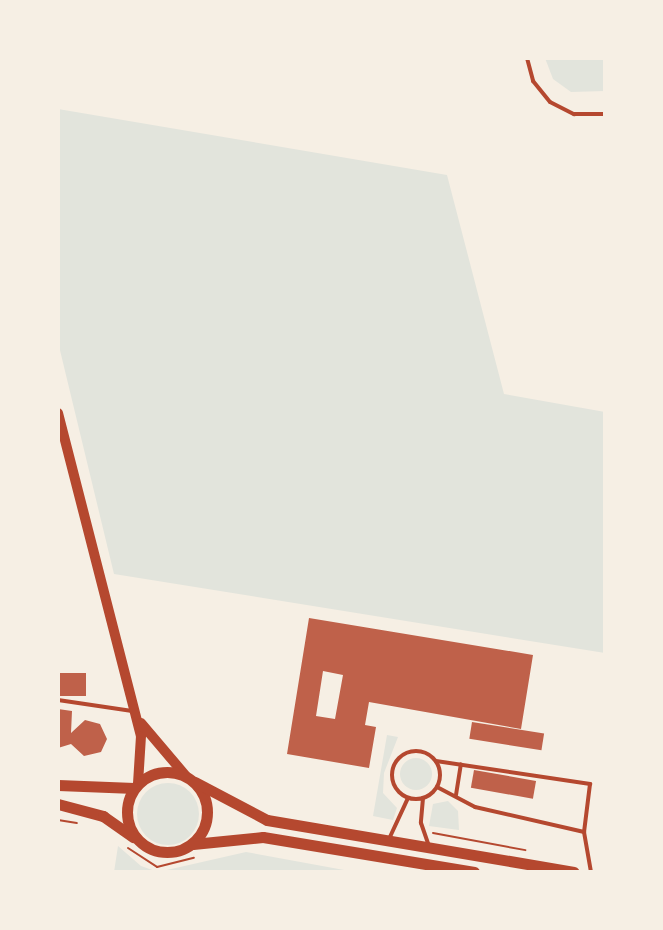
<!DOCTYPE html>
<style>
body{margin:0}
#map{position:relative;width:663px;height:930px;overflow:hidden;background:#f6efe4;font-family:"Roboto Serif",serif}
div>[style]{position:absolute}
.green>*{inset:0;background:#e2e4dc}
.round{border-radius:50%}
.building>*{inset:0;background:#bf614a;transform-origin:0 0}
.path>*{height:2px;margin:-1px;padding:0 1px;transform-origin:1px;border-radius:1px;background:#b5482f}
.service>*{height:4px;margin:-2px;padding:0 2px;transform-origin:2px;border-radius:2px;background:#b5482f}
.service>.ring{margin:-2px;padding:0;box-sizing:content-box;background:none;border:4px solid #b5482f;border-radius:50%}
.tertiary>*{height:10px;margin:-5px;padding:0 5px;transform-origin:5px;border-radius:5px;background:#b5482f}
.secondary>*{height:11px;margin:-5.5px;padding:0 5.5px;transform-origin:5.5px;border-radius:5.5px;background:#b5482f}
.secondary>.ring{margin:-5.5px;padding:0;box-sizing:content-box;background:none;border:11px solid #b5482f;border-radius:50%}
span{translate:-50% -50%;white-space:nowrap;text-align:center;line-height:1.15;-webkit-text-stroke:8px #f6efe4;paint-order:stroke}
.frame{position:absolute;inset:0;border:60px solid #f6efe4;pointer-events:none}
</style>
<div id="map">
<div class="green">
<i style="clip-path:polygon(545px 58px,605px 58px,605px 91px,571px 92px,553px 79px)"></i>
<i style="clip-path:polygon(58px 109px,447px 175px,504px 394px,605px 412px,605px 653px,114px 574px,58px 342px)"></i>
<i style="clip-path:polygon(387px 735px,398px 737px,384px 773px,383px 793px,397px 808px,393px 820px,373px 816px)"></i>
<i class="round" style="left:400px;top:758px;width:32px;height:32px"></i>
<i class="round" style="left:137px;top:783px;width:62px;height:62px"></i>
<i style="clip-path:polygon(448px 801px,458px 811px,459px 830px,429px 826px,433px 804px)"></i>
<i style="clip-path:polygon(118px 846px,141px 866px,158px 872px,246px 852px,355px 872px,114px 872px)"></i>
</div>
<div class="building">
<i style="clip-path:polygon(evenodd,309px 618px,533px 655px,521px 729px,369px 702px,365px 725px,376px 727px,369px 768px,287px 754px,309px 618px,323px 671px,343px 675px,335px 719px,316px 716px,323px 671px)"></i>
<i style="left:58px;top:673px;width:28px;height:23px"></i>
<i style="clip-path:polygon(58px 709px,72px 711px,71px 733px,85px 720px,100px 724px,107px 739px,101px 752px,84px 756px,71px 744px,58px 748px)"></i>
<i style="left:472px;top:722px;width:73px;height:17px;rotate:9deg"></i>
<i style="left:474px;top:770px;width:63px;height:18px;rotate:10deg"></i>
</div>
<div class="path">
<i style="left:58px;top:820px;width:19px;rotate:9deg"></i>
<i style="left:433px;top:833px;width:94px;rotate:10.5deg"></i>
<i style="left:128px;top:848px;width:35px;rotate:33deg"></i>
<i style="left:157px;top:867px;width:38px;rotate:-14deg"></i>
</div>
<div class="service">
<i style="left:527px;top:58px;width:24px;rotate:75deg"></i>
<i style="left:533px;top:81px;width:27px;rotate:51deg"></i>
<i style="left:550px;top:102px;width:27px;rotate:27deg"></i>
<i style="left:574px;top:114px;width:31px"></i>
<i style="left:58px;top:700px;width:75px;rotate:8.5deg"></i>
<i class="ring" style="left:392px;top:751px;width:44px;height:44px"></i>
<i style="left:436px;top:761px;width:156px;rotate:8.5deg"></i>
<i style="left:590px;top:784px;width:48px;rotate:97.1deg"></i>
<i style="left:584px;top:832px;width:41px;rotate:80.1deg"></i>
<i style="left:437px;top:787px;width:43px;rotate:27.8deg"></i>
<i style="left:475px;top:807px;width:112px;rotate:12.9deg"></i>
<i style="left:456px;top:795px;width:31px;rotate:-81deg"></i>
<i style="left:423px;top:798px;width:25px;rotate:95deg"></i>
<i style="left:421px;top:823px;width:24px;rotate:71deg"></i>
<i style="left:389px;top:839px;width:45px;rotate:-65.1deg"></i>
</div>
<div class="tertiary">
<i style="left:58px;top:413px;width:333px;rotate:75.6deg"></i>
<i style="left:141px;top:736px;width:48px;rotate:93.6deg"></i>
<i style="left:141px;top:723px;width:70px;rotate:49.7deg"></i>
</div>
<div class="secondary">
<i class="ring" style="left:127px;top:772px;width:69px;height:69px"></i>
<i style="left:195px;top:782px;width:81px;rotate:27.8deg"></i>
<i style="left:267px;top:820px;width:311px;rotate:9.6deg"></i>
<i style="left:58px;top:785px;width:76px;rotate:2.3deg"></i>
<i style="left:58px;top:804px;width:47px;rotate:14.9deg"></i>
<i style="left:103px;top:816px;width:37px;rotate:35deg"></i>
<i style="left:193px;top:844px;width:70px;rotate:-5.7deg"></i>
<i style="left:263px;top:837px;width:214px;rotate:9.4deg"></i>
</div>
<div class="frame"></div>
</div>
